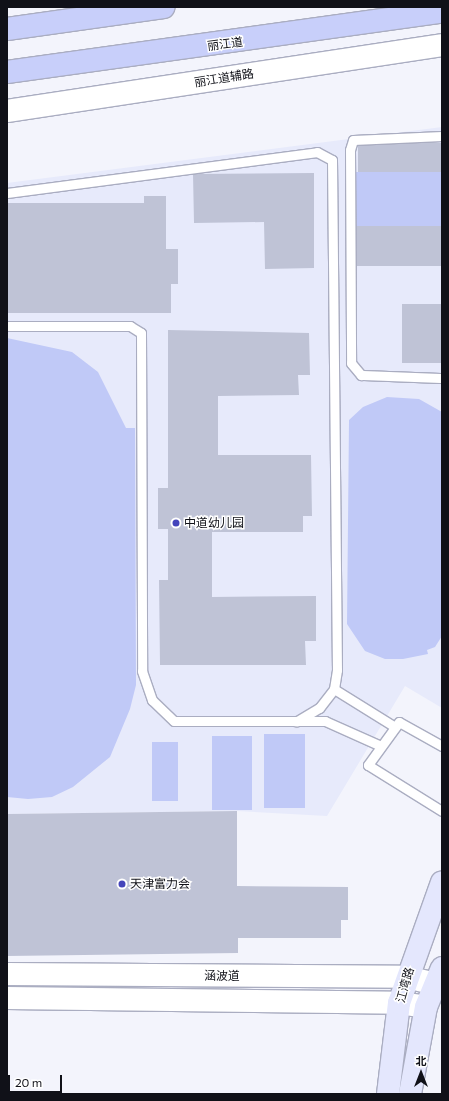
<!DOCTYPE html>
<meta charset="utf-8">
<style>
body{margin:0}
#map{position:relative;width:449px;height:1101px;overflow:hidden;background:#f3f4fc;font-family:Commissioner,"Noto Sans SC",sans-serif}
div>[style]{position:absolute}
.built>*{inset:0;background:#e7eafb}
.green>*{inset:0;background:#c0c9f7;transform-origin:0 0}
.building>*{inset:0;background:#bfc3d6;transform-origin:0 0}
.roads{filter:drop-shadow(1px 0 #aaadc1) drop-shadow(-1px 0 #aaadc1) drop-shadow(0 1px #aaadc1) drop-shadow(0 -1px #aaadc1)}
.service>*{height:9px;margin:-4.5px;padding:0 4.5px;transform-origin:4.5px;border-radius:4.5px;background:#fff}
.tertiary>*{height:22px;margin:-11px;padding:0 11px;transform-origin:11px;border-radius:11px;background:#fff}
.secondary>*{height:22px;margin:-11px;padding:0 11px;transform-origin:11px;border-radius:11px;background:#e4e7fd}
.primary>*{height:22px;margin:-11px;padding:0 11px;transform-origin:11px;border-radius:11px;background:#c8cffa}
.dots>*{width:11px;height:11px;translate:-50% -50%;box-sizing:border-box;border:2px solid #fff;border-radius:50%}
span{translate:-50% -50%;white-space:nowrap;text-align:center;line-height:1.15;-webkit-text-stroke:3px #fff;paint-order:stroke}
.street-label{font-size:12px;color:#101118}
.poi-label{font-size:12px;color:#101118}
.left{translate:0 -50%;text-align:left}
.frame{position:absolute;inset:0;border:8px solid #101118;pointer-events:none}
.north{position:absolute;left:401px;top:1053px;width:40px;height:40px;-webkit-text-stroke:3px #fff;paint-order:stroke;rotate:0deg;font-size:11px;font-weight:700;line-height:16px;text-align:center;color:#101118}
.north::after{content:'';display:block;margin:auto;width:14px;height:18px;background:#101118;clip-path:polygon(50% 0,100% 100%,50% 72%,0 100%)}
.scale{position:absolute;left:8px;top:1075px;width:54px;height:18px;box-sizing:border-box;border:2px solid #101118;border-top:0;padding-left:5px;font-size:12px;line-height:14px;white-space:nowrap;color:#101118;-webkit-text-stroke:3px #fff;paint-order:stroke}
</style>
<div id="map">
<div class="built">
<i style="clip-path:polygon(442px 127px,442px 708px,405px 686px,327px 816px,237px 811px,7px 814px,7px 183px)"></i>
</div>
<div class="green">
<i style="left:442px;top:172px;width:54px;height:88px;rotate:90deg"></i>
<i style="clip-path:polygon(7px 338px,72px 352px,98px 372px,126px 428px,135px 428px,136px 685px,130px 709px,110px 757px,73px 787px,52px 797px,28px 799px,7px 797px)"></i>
<i style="clip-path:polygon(387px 397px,419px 399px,442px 412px,442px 636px,435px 647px,427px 650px,428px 654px,403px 659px,385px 659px,365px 651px,347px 624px,349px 420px,363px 407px)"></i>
<i style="left:264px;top:734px;width:41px;height:74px"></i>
<i style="left:212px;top:736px;width:40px;height:74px"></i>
<i style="left:152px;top:742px;width:26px;height:59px"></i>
</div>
<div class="building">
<i style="left:442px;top:143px;width:29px;height:84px;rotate:90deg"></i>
<i style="clip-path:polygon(314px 173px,314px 268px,265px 269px,264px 222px,194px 223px,193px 174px)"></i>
<i style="clip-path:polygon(144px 196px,166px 196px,166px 249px,178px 249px,178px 284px,171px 284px,171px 313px,7px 313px,7px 203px,144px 203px)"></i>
<i style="left:356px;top:226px;width:86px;height:40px"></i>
<i style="left:402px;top:304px;width:40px;height:59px"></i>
<i style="clip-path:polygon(168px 330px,309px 333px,310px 375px,298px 375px,299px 395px,218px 396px,218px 455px,311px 455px,312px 516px,303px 516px,303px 532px,212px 532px,212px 597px,316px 596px,316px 641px,305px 641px,306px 665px,160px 665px,159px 580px,168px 580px,168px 529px,158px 529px,158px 488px,168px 488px)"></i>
<i style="clip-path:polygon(237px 811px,237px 886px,348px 887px,348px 920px,341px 920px,341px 938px,238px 938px,238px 953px,7px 956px,7px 814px)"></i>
</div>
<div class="roads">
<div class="service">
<i style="left:442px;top:136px;width:89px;rotate:177.4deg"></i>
<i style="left:353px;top:140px;width:10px;rotate:107deg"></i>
<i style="left:350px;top:150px;width:213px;rotate:89.7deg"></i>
<i style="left:351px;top:363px;width:16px;rotate:50deg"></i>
<i style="left:361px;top:375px;width:81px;rotate:2.1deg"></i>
<i style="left:7px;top:193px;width:313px;rotate:-7.5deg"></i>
<i style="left:317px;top:152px;width:17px;rotate:28deg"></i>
<i style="left:332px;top:160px;width:510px;rotate:89.44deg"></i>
<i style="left:337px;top:670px;width:19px;rotate:99deg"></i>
<i style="left:334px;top:689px;width:24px;rotate:128deg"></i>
<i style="left:319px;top:708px;width:26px;rotate:149deg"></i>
<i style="left:7px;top:326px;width:123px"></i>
<i style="left:130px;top:326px;width:13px;rotate:32deg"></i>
<i style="left:141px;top:333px;width:338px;rotate:89.8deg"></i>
<i style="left:142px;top:671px;width:31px;rotate:71deg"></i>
<i style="left:152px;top:700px;width:30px;rotate:44deg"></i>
<i style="left:174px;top:721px;width:151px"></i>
<i style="left:325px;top:721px;width:61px;rotate:24.1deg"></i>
<i style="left:334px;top:689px;width:72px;rotate:31.9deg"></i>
<i style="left:442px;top:746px;width:49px;rotate:-150.8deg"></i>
<i style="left:399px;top:722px;width:53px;rotate:125.8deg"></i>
<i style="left:368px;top:765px;width:87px;rotate:31.9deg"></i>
</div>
<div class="tertiary">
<i style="left:7px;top:111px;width:440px;rotate:-8.6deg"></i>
<i style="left:7px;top:974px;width:399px;rotate:0.4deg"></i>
<i style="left:406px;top:977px;width:31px;rotate:13deg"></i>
<i style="left:7px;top:998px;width:392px;rotate:0.7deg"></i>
<i style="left:399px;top:1003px;width:27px;rotate:8deg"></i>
</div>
<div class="secondary">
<i style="left:388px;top:1094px;width:92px;rotate:-83.1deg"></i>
<i style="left:399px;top:1003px;width:128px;rotate:-70.4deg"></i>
<i style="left:410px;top:1094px;width:88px;rotate:-79.6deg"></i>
<i style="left:426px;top:1007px;width:42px;rotate:-67.7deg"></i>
</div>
<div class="primary">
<i style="left:7px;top:29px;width:158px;rotate:-8deg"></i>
<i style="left:7px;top:72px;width:439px;rotate:-7.9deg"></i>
</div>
</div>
<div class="dots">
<i style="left:176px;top:523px;background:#4545bb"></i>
<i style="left:122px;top:884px;background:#4545bb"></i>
</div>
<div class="street-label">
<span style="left:225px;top:44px;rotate:-7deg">丽江道</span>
<span style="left:224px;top:78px;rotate:-9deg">丽江道辅路</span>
<span style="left:222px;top:976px">涵波道</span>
<span style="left:405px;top:985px;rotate:-74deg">江湾路</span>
</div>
<div class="poi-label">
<span class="left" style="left:184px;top:523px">中道幼儿园</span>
<span class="left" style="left:130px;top:884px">天津富力会</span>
</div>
<div class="frame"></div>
<div class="north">北</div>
<div class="scale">20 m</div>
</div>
